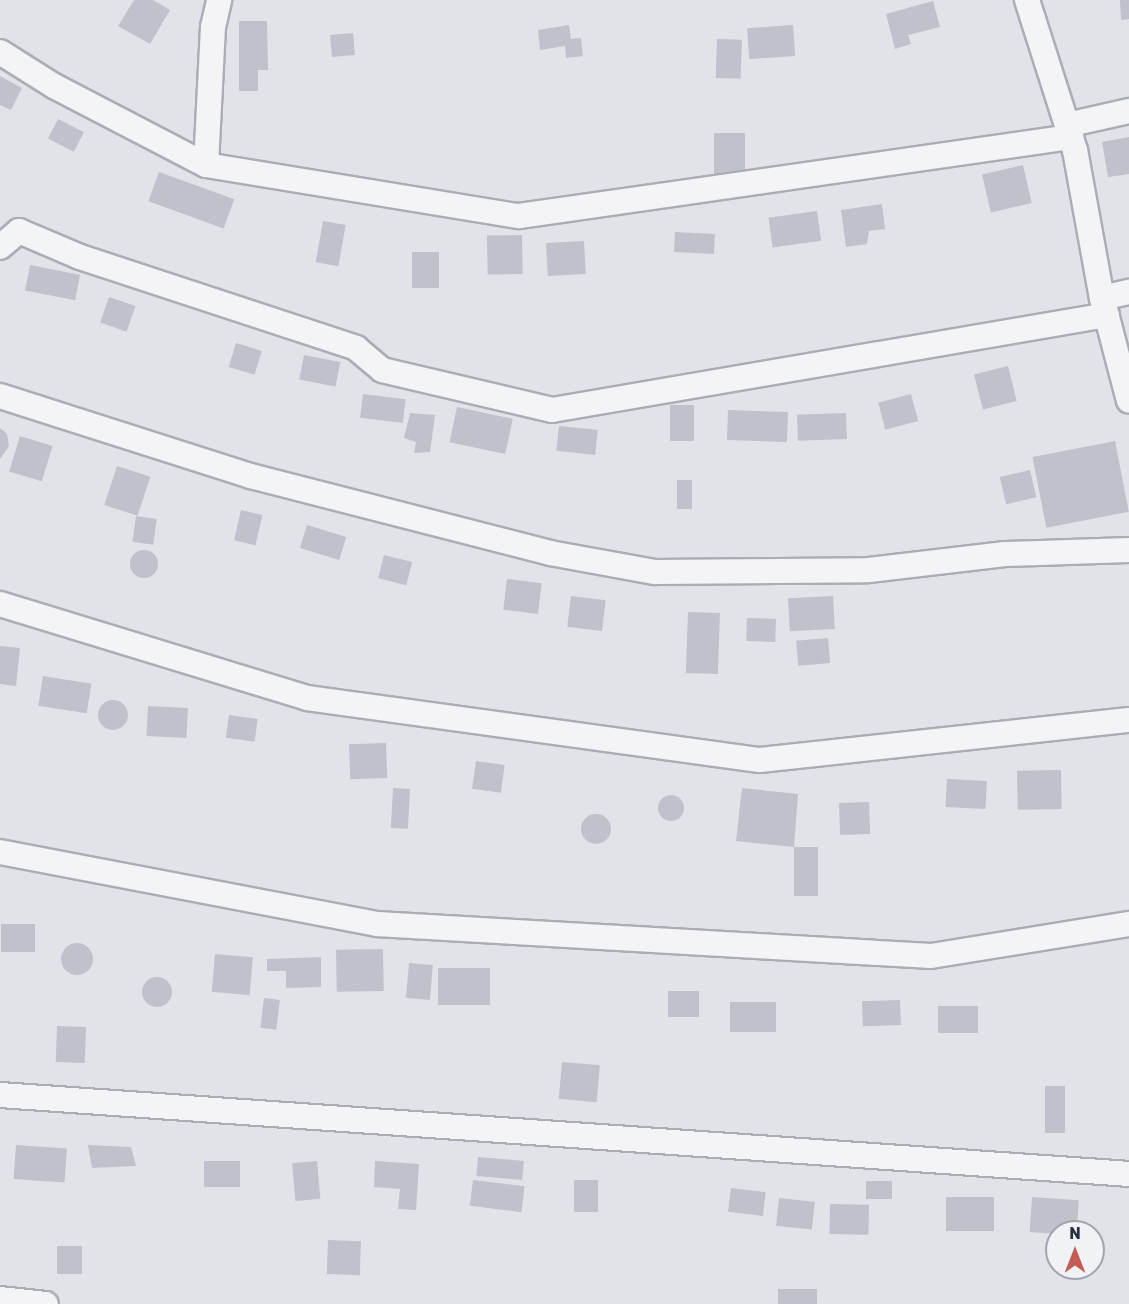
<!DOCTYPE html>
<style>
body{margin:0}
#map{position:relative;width:1129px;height:1304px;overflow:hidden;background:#e2e3e9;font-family:Rubik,sans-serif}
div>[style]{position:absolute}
.building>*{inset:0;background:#bfc1cb;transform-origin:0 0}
.round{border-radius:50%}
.roads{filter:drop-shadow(2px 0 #abadb6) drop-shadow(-2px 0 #abadb6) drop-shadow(0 2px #abadb6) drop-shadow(0 -2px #abadb6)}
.street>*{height:24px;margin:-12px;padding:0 12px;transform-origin:12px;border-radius:12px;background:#f4f4f7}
span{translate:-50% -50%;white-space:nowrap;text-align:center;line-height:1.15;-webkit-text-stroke:5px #f1f2f6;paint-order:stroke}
.north{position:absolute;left:1045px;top:1220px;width:60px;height:60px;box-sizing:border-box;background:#f1f2f6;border:2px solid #a2a4ad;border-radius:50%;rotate:0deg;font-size:16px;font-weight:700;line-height:24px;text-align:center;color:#2b2e3f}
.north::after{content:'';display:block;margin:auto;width:21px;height:27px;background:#c35c52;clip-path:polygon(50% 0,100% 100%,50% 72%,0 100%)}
</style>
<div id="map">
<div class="building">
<i style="clip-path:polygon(134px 0,153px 0,170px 10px,150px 44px,118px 26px)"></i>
<i style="clip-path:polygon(1120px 0,1129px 0,1129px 19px,1121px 20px)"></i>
<i style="clip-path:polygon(933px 1px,940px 27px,908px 35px,911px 44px,895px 49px,886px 14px)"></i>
<i style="clip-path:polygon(239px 21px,267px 21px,268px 70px,258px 70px,258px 91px,239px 91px)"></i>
<i style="clip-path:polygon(569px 25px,571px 39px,581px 38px,583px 56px,566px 58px,565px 46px,540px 50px,538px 30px)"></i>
<i style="left:793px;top:25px;width:31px;height:46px;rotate:86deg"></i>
<i style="left:353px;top:33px;width:22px;height:23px;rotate:85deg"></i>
<i style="left:717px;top:39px;width:25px;height:39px;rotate:2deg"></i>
<i style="clip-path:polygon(0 76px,22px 88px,11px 110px,0 105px)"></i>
<i style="left:58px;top:119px;width:29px;height:22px;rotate:27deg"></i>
<i style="left:714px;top:133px;width:31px;height:44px"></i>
<i style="clip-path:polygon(1129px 137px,1129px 174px,1108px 177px,1102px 142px)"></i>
<i style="left:1023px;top:165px;width:39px;height:42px;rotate:77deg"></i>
<i style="left:159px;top:172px;width:80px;height:31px;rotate:20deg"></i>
<i style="clip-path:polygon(882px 204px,885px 229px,869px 231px,867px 244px,846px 247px,841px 210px)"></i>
<i style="left:817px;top:211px;width:30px;height:49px;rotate:82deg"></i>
<i style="left:323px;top:221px;width:23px;height:42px;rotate:10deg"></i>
<i style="left:675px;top:232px;width:40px;height:20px;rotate:3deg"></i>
<i style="left:522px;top:235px;width:39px;height:35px;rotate:89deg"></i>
<i style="left:584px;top:241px;width:33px;height:38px;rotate:87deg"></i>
<i style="left:412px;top:252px;width:27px;height:36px"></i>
<i style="left:30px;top:265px;width:51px;height:26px;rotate:11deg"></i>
<i style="left:109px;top:297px;width:28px;height:27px;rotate:19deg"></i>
<i style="left:236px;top:343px;width:27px;height:25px;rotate:17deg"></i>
<i style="left:304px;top:355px;width:37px;height:25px;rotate:11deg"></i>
<i style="left:1008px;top:366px;width:36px;height:35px;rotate:76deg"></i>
<i style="left:363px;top:394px;width:43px;height:24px;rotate:7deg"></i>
<i style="left:911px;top:394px;width:28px;height:34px;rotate:75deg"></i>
<i style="left:670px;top:405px;width:24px;height:36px"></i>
<i style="left:457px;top:407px;width:57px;height:36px;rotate:12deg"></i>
<i style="left:728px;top:410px;width:60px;height:30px;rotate:2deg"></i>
<i style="clip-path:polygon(410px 413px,435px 415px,430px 452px,414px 453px,416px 442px,404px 438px)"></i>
<i style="left:846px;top:413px;width:26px;height:49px;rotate:88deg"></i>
<i style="left:559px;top:426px;width:39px;height:25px;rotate:6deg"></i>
<i style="clip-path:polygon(0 428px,7px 434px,9px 446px,0 459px)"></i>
<i style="left:20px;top:436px;width:34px;height:37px;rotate:17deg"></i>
<i style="left:1115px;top:441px;width:72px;height:84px;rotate:79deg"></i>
<i style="left:117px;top:466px;width:35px;height:41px;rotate:18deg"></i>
<i style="left:1030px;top:470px;width:28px;height:31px;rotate:77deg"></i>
<i style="left:677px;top:480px;width:15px;height:29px"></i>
<i style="left:241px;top:510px;width:22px;height:31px;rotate:13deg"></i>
<i style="left:136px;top:516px;width:21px;height:26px;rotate:8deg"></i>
<i style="left:307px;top:525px;width:41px;height:24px;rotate:17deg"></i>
<i class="round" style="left:130px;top:550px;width:28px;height:28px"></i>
<i style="left:384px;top:555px;width:29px;height:24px;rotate:14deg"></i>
<i style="left:507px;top:579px;width:35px;height:31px;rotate:7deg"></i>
<i style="left:571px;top:596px;width:35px;height:31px;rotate:7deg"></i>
<i style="left:833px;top:596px;width:33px;height:45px;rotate:87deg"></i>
<i style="left:688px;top:612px;width:32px;height:61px;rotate:2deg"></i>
<i style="left:747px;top:618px;width:29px;height:23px;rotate:2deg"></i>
<i style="left:828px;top:638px;width:25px;height:32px;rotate:85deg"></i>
<i style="clip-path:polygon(0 646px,20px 648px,16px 686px,0 684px)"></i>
<i style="left:43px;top:676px;width:49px;height:30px;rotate:9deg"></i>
<i class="round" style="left:98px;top:700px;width:30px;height:30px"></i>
<i style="left:148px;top:706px;width:40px;height:30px;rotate:3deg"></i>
<i style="left:229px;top:715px;width:29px;height:23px;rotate:8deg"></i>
<i style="left:386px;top:743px;width:35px;height:37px;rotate:88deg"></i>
<i style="left:476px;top:761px;width:29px;height:28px;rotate:8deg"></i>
<i style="left:1061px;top:770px;width:39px;height:44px;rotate:89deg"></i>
<i style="left:947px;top:779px;width:40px;height:28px;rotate:3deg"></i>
<i style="left:393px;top:788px;width:17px;height:40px;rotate:3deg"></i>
<i style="clip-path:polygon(742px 788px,798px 794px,794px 847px,818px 847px,818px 896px,794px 896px,794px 847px,736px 841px)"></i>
<i class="round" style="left:658px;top:795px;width:26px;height:26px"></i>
<i style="left:869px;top:802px;width:32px;height:30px;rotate:88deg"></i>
<i class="round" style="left:581px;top:814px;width:30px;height:30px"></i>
<i style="left:1px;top:924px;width:34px;height:28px"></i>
<i class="round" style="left:61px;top:943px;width:32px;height:32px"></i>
<i style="left:383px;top:949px;width:42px;height:47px;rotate:89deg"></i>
<i style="left:215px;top:954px;width:38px;height:38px;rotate:5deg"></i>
<i style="clip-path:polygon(321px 957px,321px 987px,286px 988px,286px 971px,267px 971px,267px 959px)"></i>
<i style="left:409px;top:963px;width:24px;height:35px;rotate:5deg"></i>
<i style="left:438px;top:968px;width:52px;height:37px"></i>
<i class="round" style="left:142px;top:977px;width:30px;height:30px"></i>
<i style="left:668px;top:991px;width:31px;height:26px"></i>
<i style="left:264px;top:998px;width:16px;height:30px;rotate:7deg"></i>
<i style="left:900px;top:1000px;width:25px;height:38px;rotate:88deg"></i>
<i style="left:730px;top:1002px;width:46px;height:30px"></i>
<i style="left:938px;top:1006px;width:40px;height:27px"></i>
<i style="left:57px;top:1026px;width:29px;height:36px;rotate:2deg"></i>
<i style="left:562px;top:1062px;width:38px;height:37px;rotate:5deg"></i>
<i style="left:1045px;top:1086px;width:20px;height:47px"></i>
<i style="left:16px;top:1145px;width:51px;height:34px;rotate:4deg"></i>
<i style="clip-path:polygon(88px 1145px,131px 1147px,136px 1166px,92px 1168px)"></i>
<i style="left:478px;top:1157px;width:46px;height:19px;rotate:5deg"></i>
<i style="left:204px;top:1161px;width:36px;height:26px"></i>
<i style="left:317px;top:1161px;width:38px;height:25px;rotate:85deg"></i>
<i style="clip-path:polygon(375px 1161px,419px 1164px,416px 1210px,398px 1209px,400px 1189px,374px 1187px)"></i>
<i style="left:473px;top:1180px;width:52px;height:26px;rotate:7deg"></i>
<i style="left:574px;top:1180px;width:24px;height:32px"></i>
<i style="left:866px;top:1181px;width:26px;height:18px"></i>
<i style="left:731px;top:1188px;width:35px;height:24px;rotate:7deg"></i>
<i style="left:946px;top:1197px;width:48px;height:34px"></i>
<i style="left:1032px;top:1197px;width:47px;height:35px;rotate:4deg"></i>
<i style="left:779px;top:1198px;width:36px;height:28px;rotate:6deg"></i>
<i style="left:830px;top:1204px;width:39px;height:30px;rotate:1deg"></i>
<i style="left:328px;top:1240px;width:33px;height:34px;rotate:2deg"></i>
<i style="left:82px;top:1246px;width:28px;height:25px;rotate:90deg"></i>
<i style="left:817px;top:1289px;width:15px;height:39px;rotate:90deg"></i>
</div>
<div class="roads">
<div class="street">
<i style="left:1027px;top:0;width:157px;rotate:72.3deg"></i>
<i style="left:1075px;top:150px;width:150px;rotate:79.7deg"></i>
<i style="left:1102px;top:298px;width:106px;rotate:75.3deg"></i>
<i style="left:0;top:52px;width:64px;rotate:32.2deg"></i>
<i style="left:54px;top:86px;width:171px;rotate:27.5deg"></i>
<i style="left:206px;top:165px;width:317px;rotate:9.3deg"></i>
<i style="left:519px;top:216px;width:558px;rotate:-8.14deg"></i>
<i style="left:1067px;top:125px;width:64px;rotate:-12.7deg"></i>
<i style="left:206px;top:165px;width:138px;rotate:-87.1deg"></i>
<i style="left:213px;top:27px;width:28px;rotate:-77deg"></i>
<i style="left:0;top:247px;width:25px;rotate:-40deg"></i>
<i style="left:19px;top:231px;width:66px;rotate:23.1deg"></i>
<i style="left:80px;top:257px;width:291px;rotate:18.2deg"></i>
<i style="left:356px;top:348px;width:34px;rotate:40deg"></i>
<i style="left:382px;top:370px;width:175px;rotate:13.2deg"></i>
<i style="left:552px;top:410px;width:563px;rotate:-9.71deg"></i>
<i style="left:1102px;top:298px;width:28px;rotate:-13deg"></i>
<i style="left:0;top:396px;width:263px;rotate:17.7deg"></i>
<i style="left:251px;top:476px;width:309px;rotate:14.4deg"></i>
<i style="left:550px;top:553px;width:107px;rotate:10.3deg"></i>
<i style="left:655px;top:572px;width:214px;rotate:-0.5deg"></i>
<i style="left:869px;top:570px;width:137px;rotate:-6.7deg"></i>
<i style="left:1005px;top:554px;width:124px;rotate:-1.8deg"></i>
<i style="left:0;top:604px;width:321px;rotate:17deg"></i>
<i style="left:307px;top:698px;width:457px;rotate:7.8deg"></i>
<i style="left:760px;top:760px;width:371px;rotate:-6.2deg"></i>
<i style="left:0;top:852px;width:384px;rotate:10.8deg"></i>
<i style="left:377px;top:924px;width:555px;rotate:3.31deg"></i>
<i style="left:931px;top:956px;width:201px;rotate:-9.2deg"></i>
<i style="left:0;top:1095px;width:1132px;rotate:4deg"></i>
<i style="left:0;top:1299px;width:46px;rotate:6.2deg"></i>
</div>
</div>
<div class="north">N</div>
</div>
